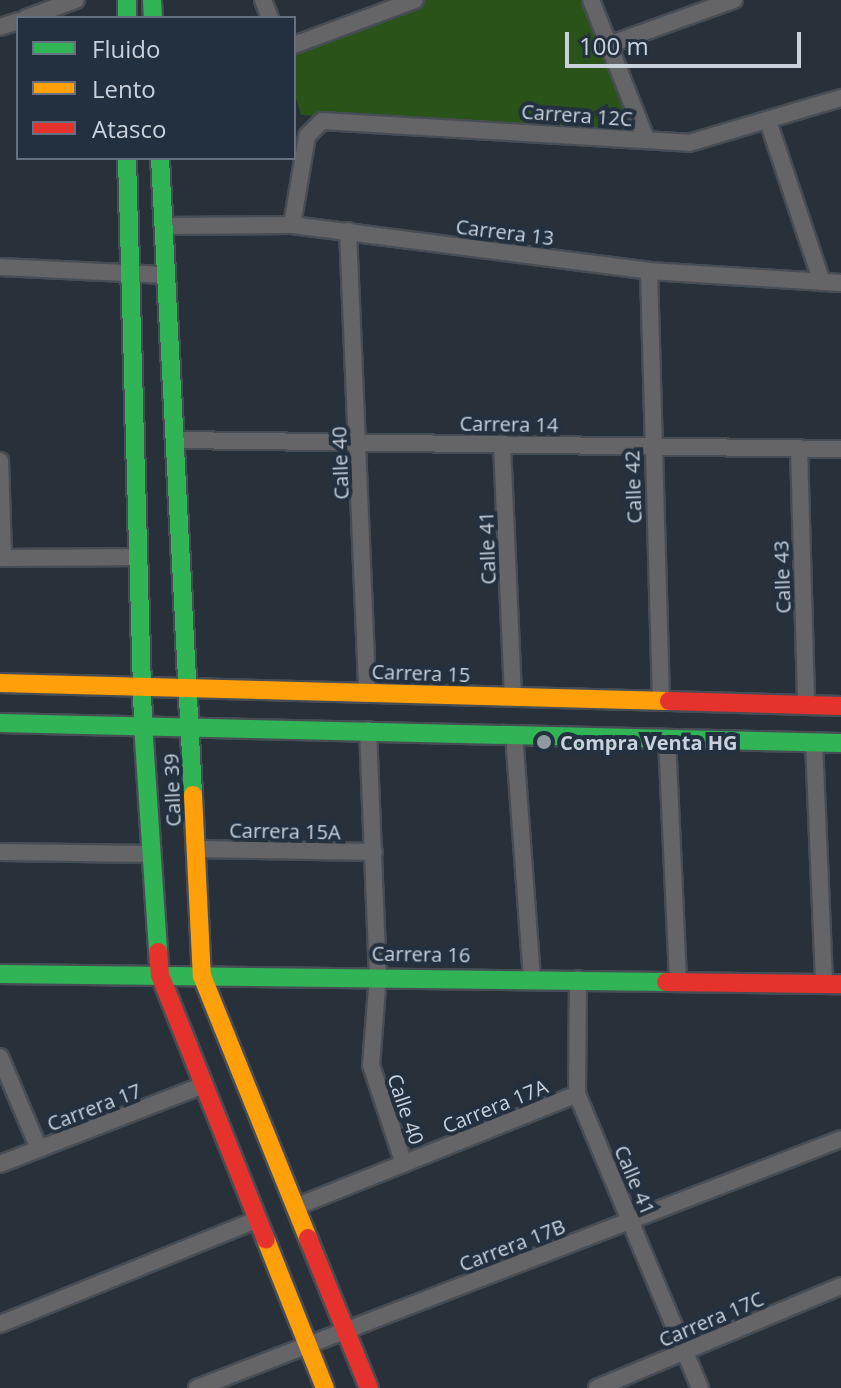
<!DOCTYPE html>
<style>
body{margin:0}
#map{position:relative;width:841px;height:1388px;overflow:hidden;background:#283039;font-family:"Open Sans",sans-serif}
div>[style]{position:absolute}
.green>*{inset:0;background:#2a5319}
.roads{filter:drop-shadow(2px 0 #474d55) drop-shadow(-2px 0 #474d55) drop-shadow(0 2px #474d55) drop-shadow(0 -2px #474d55)}
.street>*{height:16px;margin:-8px;padding:0 8px;transform-origin:8px;border-radius:8px;background:#656466}
.fast>*{height:18px;margin:-9px;padding:0 9px;transform-origin:9px;border-radius:9px;background:#30b455}
.slow>*{height:18px;margin:-9px;padding:0 9px;transform-origin:9px;border-radius:9px;background:#ff9f0a}
.jam>*{height:18px;margin:-9px;padding:0 9px;transform-origin:9px;border-radius:9px;background:#e5322d}
.dots>*{width:22px;height:22px;translate:-50% -50%;box-sizing:border-box;border:4px solid #22303f;border-radius:50%}
span{translate:-50% -50%;white-space:nowrap;text-align:center;line-height:1.15;-webkit-text-stroke:8px #22303f;paint-order:stroke}
.street-label{font-size:20px;color:#c9d2dc}
.poi-label{font-size:20px;color:#c9d2dc;font-weight:700}
.left{translate:0 -50%;text-align:left}
.legend{position:absolute;left:16px;top:16px;width:280px;height:144px;box-sizing:border-box;background:#22303f;border:2px solid #65717e;margin:0;padding:10px 14px;list-style:none;font-size:24px;color:#c9d2dc}
.legend li{display:flex;align-items:center;gap:16px;height:40px}
.legend b{width:40px;border:2px solid #65717e}
.scale{position:absolute;left:565px;top:32px;width:236px;height:36px;box-sizing:border-box;border:4px solid #c9d2dc;border-top:0;padding-left:10px;font-size:24px;line-height:28px;white-space:nowrap;color:#c9d2dc;-webkit-text-stroke:6px #22303f;paint-order:stroke}
</style>
<div id="map">
<div class="green">
<i style="clip-path:polygon(415px 0,592px 0,646px 139px,301px 115px,294px 92px,294px 45px)"></i>
</div>
<div class="roads">
<div class="street">
<i style="left:263px;top:0;width:19px;rotate:69deg"></i>
<i style="left:591px;top:0;width:149px;rotate:68.4deg"></i>
<i style="left:26px;top:18px;width:53px;rotate:-19.8deg"></i>
<i style="left:0;top:27px;width:19px;rotate:-18deg"></i>
<i style="left:294px;top:45px;width:129px;rotate:-20.4deg"></i>
<i style="left:608px;top:45px;width:134px;rotate:-19.7deg"></i>
<i style="left:768px;top:121px;width:170px;rotate:71.5deg"></i>
<i style="left:292px;top:225px;width:90px;rotate:-80.4deg"></i>
<i style="left:307px;top:136px;width:21px;rotate:-45deg"></i>
<i style="left:322px;top:121px;width:368px;rotate:3.4deg"></i>
<i style="left:689px;top:143px;width:159px;rotate:-16.5deg"></i>
<i style="left:164px;top:226px;width:128px;rotate:-0.4deg"></i>
<i style="left:292px;top:225px;width:360px;rotate:7.3deg"></i>
<i style="left:649px;top:271px;width:192px;rotate:3.6deg"></i>
<i style="left:348px;top:231px;width:462px;rotate:87.6deg"></i>
<i style="left:0;top:267px;width:166px;rotate:2.8deg"></i>
<i style="left:649px;top:271px;width:430px;rotate:88.4deg"></i>
<i style="left:176px;top:440px;width:665px;rotate:0.78deg"></i>
<i style="left:502px;top:444px;width:253px;rotate:87.5deg"></i>
<i style="left:799px;top:448px;width:257px;rotate:88.4deg"></i>
<i style="left:0;top:461px;width:97px;rotate:88.2deg"></i>
<i style="left:0;top:558px;width:138px;rotate:-0.4deg"></i>
<i style="left:368px;top:730px;width:245px;rotate:87.7deg"></i>
<i style="left:378px;top:975px;width:90px;rotate:94.4deg"></i>
<i style="left:371px;top:1065px;width:104px;rotate:71.6deg"></i>
<i style="left:514px;top:734px;width:245px;rotate:85.8deg"></i>
<i style="left:667px;top:738px;width:243px;rotate:87.4deg"></i>
<i style="left:814px;top:742px;width:242px;rotate:87.6deg"></i>
<i style="left:196px;top:849px;width:178px;rotate:1deg"></i>
<i style="left:0;top:852px;width:152px;rotate:0.8deg"></i>
<i style="left:578px;top:979px;width:115px;rotate:90.5deg"></i>
<i style="left:577px;top:1094px;width:319px;rotate:67.3deg"></i>
<i style="left:0;top:1057px;width:100px;rotate:67deg"></i>
<i style="left:0;top:1164px;width:216px;rotate:-21.2deg"></i>
<i style="left:295px;top:1207px;width:304px;rotate:-21.8deg"></i>
<i style="left:0;top:1324px;width:276px;rotate:-22.1deg"></i>
<i style="left:197px;top:1388px;width:690px;rotate:-21.14deg"></i>
<i style="left:597px;top:1388px;width:264px;rotate:-22.7deg"></i>
</div>
<div class="fast">
<i style="left:127px;top:0;width:18px;rotate:90deg"></i>
<i style="left:152px;top:0;width:18px;rotate:87deg"></i>
<i style="left:127px;top:158px;width:566px;rotate:88.38deg"></i>
<i style="left:143px;top:724px;width:228px;rotate:86.2deg"></i>
<i style="left:160px;top:158px;width:638px;rotate:87.03deg"></i>
<i style="left:0;top:723px;width:841px;rotate:1.36deg"></i>
<i style="left:0;top:974px;width:666px;rotate:0.69deg"></i>
</div>
<div class="slow">
<i style="left:0;top:683px;width:669px;rotate:1.54deg"></i>
<i style="left:193px;top:795px;width:181px;rotate:87.2deg"></i>
<i style="left:202px;top:976px;width:283px;rotate:68deg"></i>
<i style="left:266px;top:1240px;width:159px;rotate:68.3deg"></i>
</div>
<div class="jam">
<i style="left:669px;top:701px;width:172px;rotate:1.7deg"></i>
<i style="left:158px;top:952px;width:23px;rotate:85deg"></i>
<i style="left:160px;top:975px;width:285px;rotate:68.2deg"></i>
<i style="left:666px;top:982px;width:175px;rotate:0.7deg"></i>
<i style="left:308px;top:1238px;width:162px;rotate:67.9deg"></i>
</div>
</div>
<div class="dots">
<i style="left:544px;top:742px;background:#9199a3"></i>
</div>
<div class="street-label">
<span style="left:577px;top:115px;rotate:4deg">Carrera 12C</span>
<span style="left:505px;top:232px;rotate:7deg">Carrera 13</span>
<span style="left:509px;top:424px;rotate:1deg">Carrera 14</span>
<span style="left:340px;top:463px;rotate:-92deg">Calle 40</span>
<span style="left:633px;top:487px;rotate:-92deg">Calle 42</span>
<span style="left:487px;top:548px;rotate:-92deg">Calle 41</span>
<span style="left:782px;top:577px;rotate:-92deg">Calle 43</span>
<span style="left:421px;top:673px;rotate:2deg">Carrera 15</span>
<span style="left:172px;top:790px;rotate:-92deg">Calle 39</span>
<span style="left:285px;top:831px;rotate:1deg">Carrera 15A</span>
<span style="left:421px;top:954px;rotate:1deg">Carrera 16</span>
<span style="left:495px;top:1106px;rotate:-22deg">Carrera 17A</span>
<span style="left:94px;top:1107px;rotate:-21deg">Carrera 17</span>
<span style="left:406px;top:1109px;rotate:71deg">Calle 40</span>
<span style="left:635px;top:1180px;rotate:67deg">Calle 41</span>
<span style="left:512px;top:1245px;rotate:-21deg">Carrera 17B</span>
<span style="left:711px;top:1319px;rotate:-23deg">Carrera 17C</span>
</div>
<div class="poi-label">
<span class="left" style="left:560px;top:742px">Compra Venta HG</span>
</div>
<ul class="legend">
<li><b style="height:10px;background:#30b455"></b>Fluido</li>
<li><b style="height:10px;background:#ff9f0a"></b>Lento</li>
<li><b style="height:10px;background:#e5322d"></b>Atasco</li>
</ul>
<div class="scale">100 m</div>
</div>
